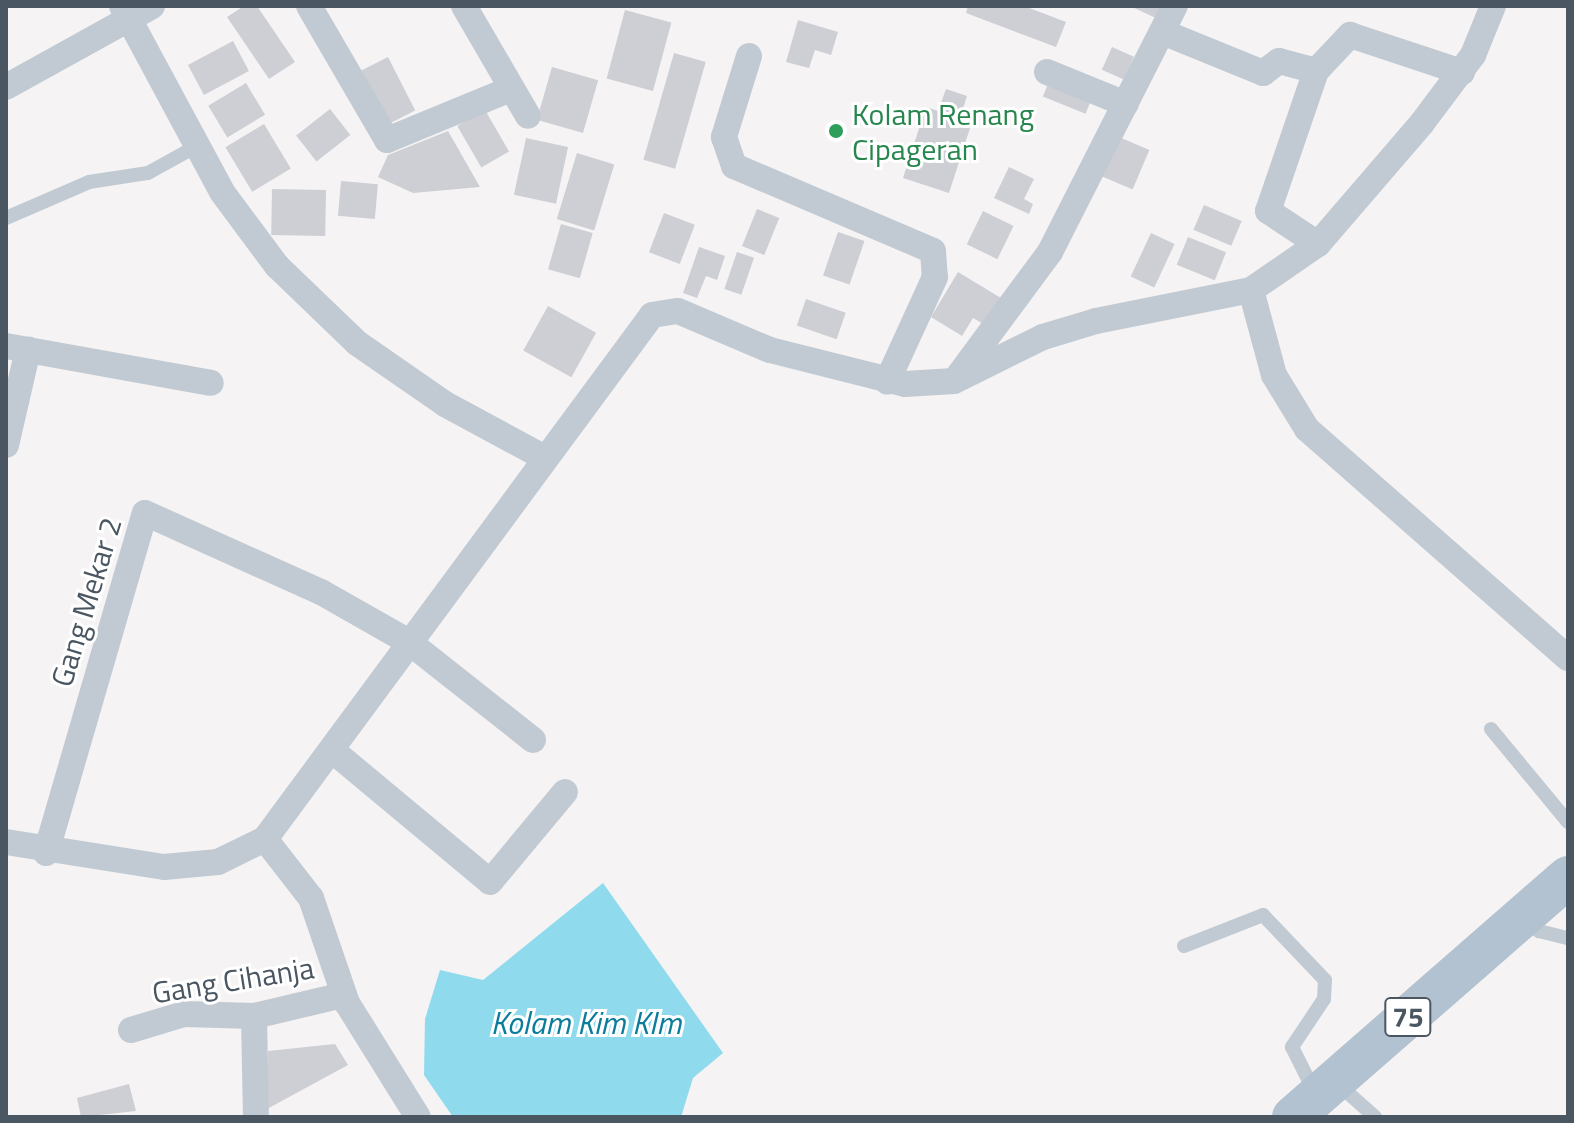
<!DOCTYPE html>
<style>
body{margin:0}
#map{position:relative;width:1574px;height:1123px;overflow:hidden;background:#f5f3f3;font-family:"Titillium Web",sans-serif}
div>[style]{position:absolute}
.water>*{inset:0;background:#90daee}
.building>*{inset:0;background:#cdcfd5;transform-origin:0 0}
.service>*{height:14px;margin:-7px;padding:0 7px;transform-origin:7px;border-radius:7px;background:#c1cad2}
.minor>*{height:26px;margin:-13px;padding:0 13px;transform-origin:13px;border-radius:13px;background:#c1cad2}
.primary>*{height:42px;margin:-21px;padding:0 21px;transform-origin:21px;border-radius:21px;background:#b3c2d1}
.dots>*{width:22px;height:22px;translate:-50% -50%;box-sizing:border-box;border:4px solid #fff;border-radius:50%}
span{translate:-50% -50%;white-space:nowrap;text-align:center;line-height:1.15;-webkit-text-stroke:6px #fff;paint-order:stroke}
.shield-label span{padding:2px 6px;background:#fff;border:2px solid;border-radius:6px;-webkit-text-stroke-width:0}
.shield-label{font-size:28px;color:#4a5661;font-weight:700}
.leisure-label{font-size:30px;color:#27864d}
.left{translate:0 -50%;text-align:left}
.street-label{font-size:30px;color:#4a5661}
.water-label{font-size:32px;color:#0c7c9b;font-style:italic}
.frame{position:absolute;inset:0;border:8px solid #4a5661;pointer-events:none}
</style>
<div id="map">
<div class="water">
<i style="clip-path:polygon(603px 883px,723px 1053px,693px 1078px,681px 1117px,453px 1117px,424px 1075px,425px 1019px,440px 970px,483px 980px)"></i>
</div>
<div class="building">
<i style="clip-path:polygon(244px 6px,257px 6px,295px 62px,269px 79px,227px 17px)"></i>
<i style="clip-path:polygon(968px 6px,1024px 6px,1066px 22px,1056px 47px,966px 13px)"></i>
<i style="clip-path:polygon(1130px 6px,1164px 6px,1158px 19px)"></i>
<i style="left:625px;top:10px;width:48px;height:71px;rotate:15deg"></i>
<i style="clip-path:polygon(798px 20px,838px 32px,831px 55px,815px 50px,809px 68px,786px 62px)"></i>
<i style="left:233px;top:41px;width:34px;height:51px;rotate:62deg"></i>
<i style="left:1112px;top:47px;width:24px;height:25px;rotate:24deg"></i>
<i style="left:674px;top:53px;width:33px;height:111px;rotate:16deg"></i>
<i style="left:388px;top:57px;width:60px;height:30px;rotate:63deg"></i>
<i style="left:552px;top:67px;width:48px;height:55px;rotate:16deg"></i>
<i style="left:1050px;top:79px;width:46px;height:19px;rotate:22deg"></i>
<i style="left:246px;top:83px;width:37px;height:44px;rotate:59deg"></i>
<i style="clip-path:polygon(946px 89px,967px 96px,960px 118px,972px 122px,949px 193px,903px 178px,926px 107px,938px 111px)"></i>
<i style="left:330px;top:109px;width:33px;height:43px;rotate:52deg"></i>
<i style="left:485px;top:110px;width:48px;height:32px;rotate:60deg"></i>
<i style="left:264px;top:124px;width:52px;height:45px;rotate:59deg"></i>
<i style="clip-path:polygon(448px 131px,480px 187px,413px 193px,378px 177px,388px 155px)"></i>
<i style="left:1119px;top:137px;width:33px;height:43px;rotate:23deg"></i>
<i style="left:526px;top:138px;width:43px;height:58px;rotate:12deg"></i>
<i style="left:577px;top:153px;width:39px;height:69px;rotate:17deg"></i>
<i style="clip-path:polygon(1009px 167px,1034px 179px,1024px 199px,1033px 204px,1029px 214px,994px 198px)"></i>
<i style="left:341px;top:181px;width:37px;height:35px;rotate:5deg"></i>
<i style="left:272px;top:189px;width:54px;height:46px;rotate:1deg"></i>
<i style="left:1204px;top:205px;width:41px;height:27px;rotate:23deg"></i>
<i style="left:757px;top:209px;width:24px;height:40px;rotate:22deg"></i>
<i style="left:983px;top:211px;width:34px;height:37px;rotate:26deg"></i>
<i style="left:664px;top:213px;width:33px;height:42px;rotate:21deg"></i>
<i style="left:561px;top:224px;width:33px;height:47px;rotate:16deg"></i>
<i style="left:838px;top:232px;width:28px;height:46px;rotate:19deg"></i>
<i style="left:1151px;top:233px;width:26px;height:48px;rotate:25deg"></i>
<i style="left:1188px;top:237px;width:41px;height:30px;rotate:22deg"></i>
<i style="clip-path:polygon(699px 247px,725px 256px,717px 280px,706px 276px,697px 298px,683px 293px)"></i>
<i style="left:737px;top:252px;width:18px;height:39px;rotate:19deg"></i>
<i style="clip-path:polygon(958px 272px,1001px 298px,985px 325px,973px 318px,962px 336px,931px 317px)"></i>
<i style="left:806px;top:299px;width:42px;height:28px;rotate:19deg"></i>
<i style="left:548px;top:306px;width:55px;height:51px;rotate:29deg"></i>
<i style="clip-path:polygon(335px 1044px,348px 1065px,267px 1109px,268px 1051px)"></i>
<i style="clip-path:polygon(129px 1084px,136px 1111px,81px 1117px,77px 1098px)"></i>
</div>
<div class="service">
<i style="left:6px;top:218px;width:90px;rotate:-23.4deg"></i>
<i style="left:89px;top:182px;width:60px;rotate:-8.7deg"></i>
<i style="left:148px;top:173px;width:54px;rotate:-29deg"></i>
<i style="left:1491px;top:729px;width:121px;rotate:50.4deg"></i>
<i style="left:1526px;top:919px;width:18px;rotate:43deg"></i>
<i style="left:1539px;top:931px;width:30px;rotate:14deg"></i>
<i style="left:1184px;top:946px;width:85px;rotate:-21.4deg"></i>
<i style="left:1263px;top:915px;width:90px;rotate:46.4deg"></i>
<i style="left:1325px;top:980px;width:19px;rotate:93deg"></i>
<i style="left:1324px;top:999px;width:58px;rotate:123.7deg"></i>
<i style="left:1292px;top:1047px;width:49px;rotate:63.4deg"></i>
<i style="left:1338px;top:1084px;width:50px;rotate:41.7deg"></i>
</div>
<div class="minor">
<i style="left:122px;top:6px;width:211px;rotate:61.7deg"></i>
<i style="left:222px;top:192px;width:92px;rotate:53.4deg"></i>
<i style="left:277px;top:266px;width:111px;rotate:43.9deg"></i>
<i style="left:357px;top:343px;width:107px;rotate:34.7deg"></i>
<i style="left:445px;top:404px;width:114px;rotate:28.4deg"></i>
<i style="left:309px;top:6px;width:155px;rotate:59.8deg"></i>
<i style="left:387px;top:140px;width:134px;rotate:-22.4deg"></i>
<i style="left:464px;top:6px;width:127px;rotate:59.8deg"></i>
<i style="left:1165px;top:33px;width:106px;rotate:22.2deg"></i>
<i style="left:1263px;top:73px;width:20px;rotate:-37deg"></i>
<i style="left:1279px;top:61px;width:38px;rotate:15deg"></i>
<i style="left:1316px;top:71px;width:50px;rotate:-46.6deg"></i>
<i style="left:1350px;top:35px;width:118px;rotate:18.3deg"></i>
<i style="left:749px;top:56px;width:85px;rotate:107.2deg"></i>
<i style="left:724px;top:137px;width:31px;rotate:71deg"></i>
<i style="left:734px;top:166px;width:216px;rotate:23.1deg"></i>
<i style="left:933px;top:251px;width:26px;rotate:86deg"></i>
<i style="left:935px;top:277px;width:115px;rotate:114.6deg"></i>
<i style="left:1316px;top:71px;width:148px;rotate:108.9deg"></i>
<i style="left:1268px;top:211px;width:60px;rotate:33.4deg"></i>
<i style="left:1047px;top:72px;width:85px;rotate:22.1deg"></i>
<i style="left:6px;top:87px;width:167px;rotate:-29deg"></i>
<i style="left:1251px;top:290px;width:88px;rotate:74.9deg"></i>
<i style="left:1274px;top:375px;width:63px;rotate:58.6deg"></i>
<i style="left:1307px;top:429px;width:347px;rotate:41.3deg"></i>
<i style="left:6px;top:346px;width:208px;rotate:10.2deg"></i>
<i style="left:956px;top:379px;width:158px;rotate:-53.5deg"></i>
<i style="left:1050px;top:252px;width:276px;rotate:-63.1deg"></i>
<i style="left:6px;top:445px;width:98px;rotate:-77deg"></i>
<i style="left:333px;top:751px;width:204px;rotate:39.8deg"></i>
<i style="left:490px;top:882px;width:117px;rotate:-50.2deg"></i>
<i style="left:265px;top:839px;width:75px;rotate:52.1deg"></i>
<i style="left:311px;top:898px;width:111px;rotate:71.1deg"></i>
<i style="left:347px;top:1003px;width:134px;rotate:58.1deg"></i>
<i style="left:6px;top:842px;width:160px;rotate:9deg"></i>
<i style="left:164px;top:867px;width:54px;rotate:-5.3deg"></i>
<i style="left:218px;top:862px;width:52px;rotate:-26.1deg"></i>
<i style="left:265px;top:839px;width:651px;rotate:-53.55deg"></i>
<i style="left:652px;top:315px;width:26px;rotate:-9deg"></i>
<i style="left:678px;top:311px;width:100px;rotate:23deg"></i>
<i style="left:770px;top:350px;width:139px;rotate:14.1deg"></i>
<i style="left:905px;top:384px;width:49px;rotate:-3.5deg"></i>
<i style="left:954px;top:381px;width:99px;rotate:-26.3deg"></i>
<i style="left:1043px;top:337px;width:55px;rotate:-16.8deg"></i>
<i style="left:1096px;top:321px;width:158px;rotate:-11.3deg"></i>
<i style="left:1251px;top:290px;width:81px;rotate:-34.5deg"></i>
<i style="left:1318px;top:244px;width:160px;rotate:-49.3deg"></i>
<i style="left:1422px;top:123px;width:85px;rotate:-53.1deg"></i>
<i style="left:1473px;top:55px;width:53px;rotate:-67.8deg"></i>
<i style="left:46px;top:853px;width:354px;rotate:-73.8deg"></i>
<i style="left:145px;top:513px;width:193px;rotate:24.2deg"></i>
<i style="left:321px;top:592px;width:101px;rotate:29.6deg"></i>
<i style="left:409px;top:642px;width:158px;rotate:38.3deg"></i>
<i style="left:254px;top:1016px;width:101px;rotate:88.9deg"></i>
<i style="left:131px;top:1030px;width:55px;rotate:-16.8deg"></i>
<i style="left:184px;top:1014px;width:70px;rotate:1.6deg"></i>
<i style="left:254px;top:1016px;width:91px;rotate:-13.3deg"></i>
</div>
<div class="primary">
<i style="left:1293px;top:1117px;width:365px;rotate:-41.1deg"></i>
</div>
<div class="dots">
<i style="left:836px;top:131px;background:#2e9e5b"></i>
</div>
<div class="shield-label">
<span style="left:1408px;top:1017px">75</span>
</div>
<div class="leisure-label">
<span class="left" style="left:852px;top:131px">Kolam Renang<br>Cipageran</span>
</div>
<div class="street-label">
<span style="left:86px;top:602px;rotate:-73deg">Gang Mekar 2</span>
<span style="left:233px;top:980px;rotate:-9deg">Gang Cihanja</span>
</div>
<div class="water-label">
<span style="left:586px;top:1022px">Kolam Kim KIm</span>
</div>
<div class="frame"></div>
</div>
